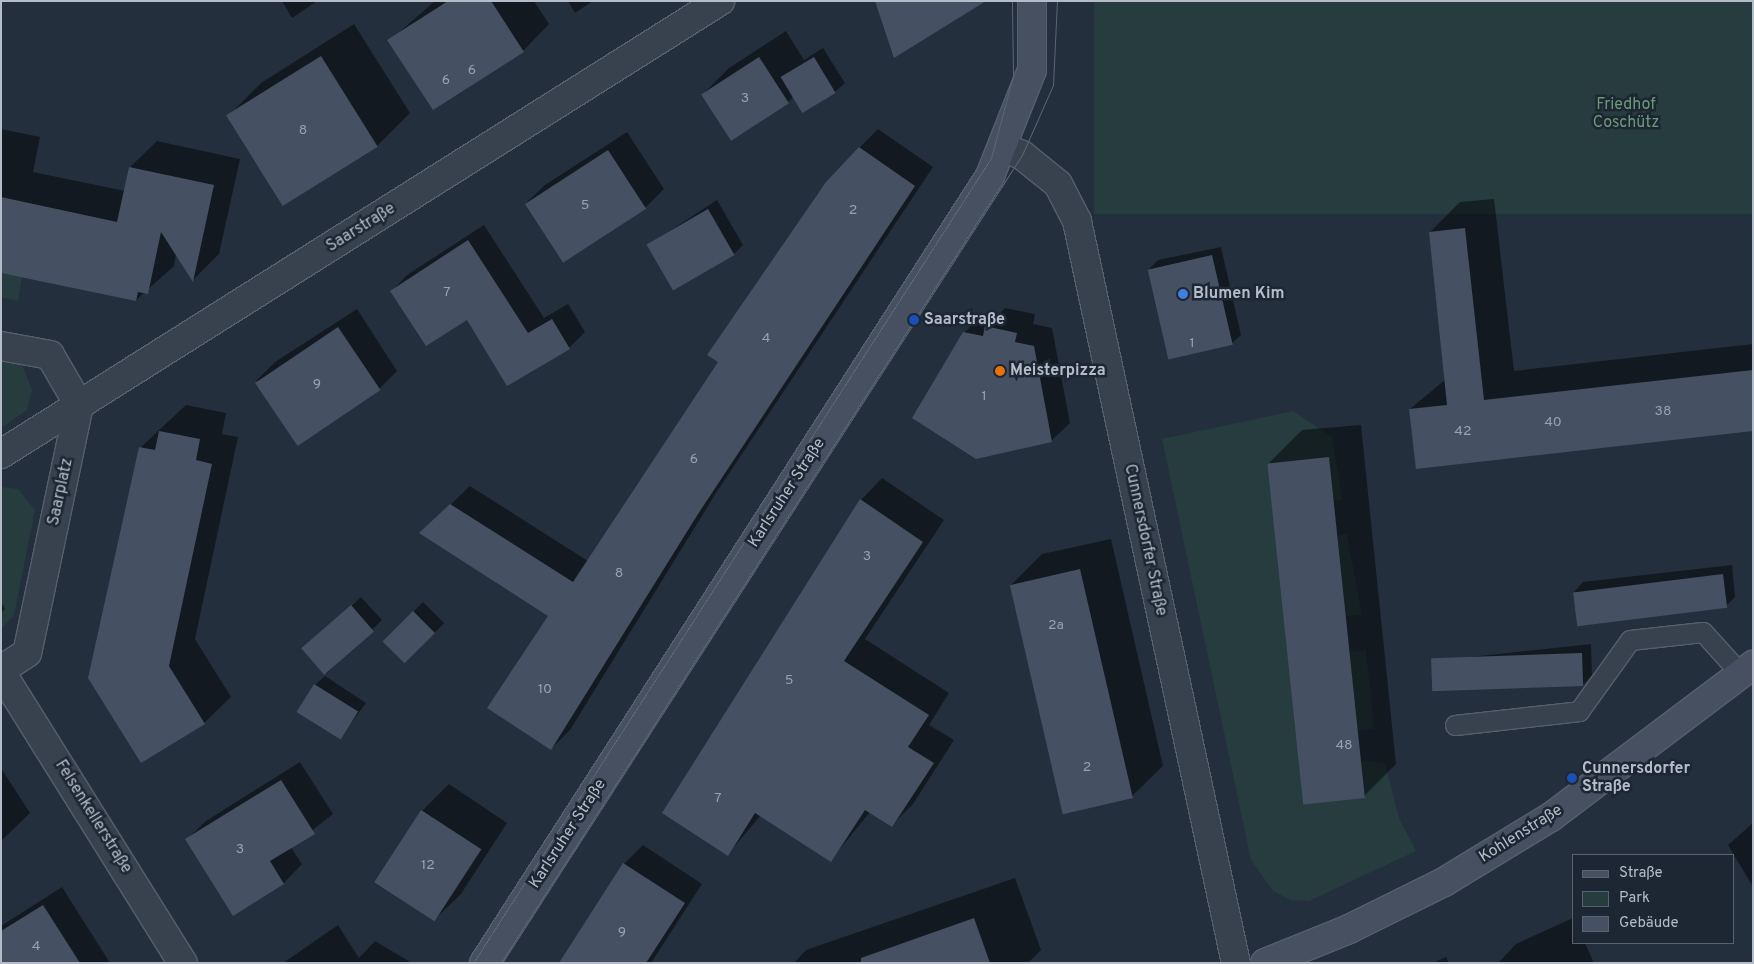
<!DOCTYPE html>
<meta charset="utf-8">
<style>
body{margin:0}
#map{position:relative;width:1754px;height:964px;overflow:hidden;background:#242f3e;font-family:Overpass,sans-serif}
div>[style]{position:absolute}
.green>*{inset:0;background:#263c3f;transform-origin:0 0}
.shadow>*{inset:0;background:#0007;transform-origin:0 0}
.building>*{inset:0;background:#455162;transform-origin:0 0}
.roads{filter:drop-shadow(1px 0 #565f6c) drop-shadow(-1px 0 #565f6c) drop-shadow(0 1px #565f6c) drop-shadow(0 -1px #565f6c)}
.lane>*{height:19px;margin:-9.5px;padding:0 9.5px;transform-origin:9.5px;border-radius:9.5px;background:#38414e}
.street>*{height:28px;margin:-14px;padding:0 14px;transform-origin:14px;border-radius:14px;background:#38414e}
.secondary>*{height:28px;margin:-14px;padding:0 14px;transform-origin:14px;border-radius:14px;background:#465061}
.tram>*{height:1px;margin:-0.5px;padding:0 0.5px;transform-origin:0.5px;border-radius:0.5px;background:#5a6575}
.dots>*{width:14px;height:14px;translate:-50% -50%;box-sizing:border-box;border:2px solid #1d2633;border-radius:50%}
span{translate:-50% -50%;white-space:nowrap;text-align:center;line-height:1.15;-webkit-text-stroke:5px #1d2633;paint-order:stroke}
.number-label{font-size:14px;color:#98a1af}
.number-label span{-webkit-text-stroke-width:0}
.park-label{font-size:16px;color:#6b9a76}
.street-label{font-size:16px;color:#b4bcc9}
.poi-label{font-size:16px;color:#b4bcc9;font-weight:700}
.left{translate:0 -50%;text-align:left}
.frame{position:absolute;inset:0;border:2px solid #b4bcc9;pointer-events:none}
.legend{position:absolute;left:1572px;top:854px;width:162px;height:90px;box-sizing:border-box;background:#1d2633;border:1px solid #59626f;margin:0;padding:6px 9px;list-style:none;font-size:15px;color:#b4bcc9}
.legend li{display:flex;align-items:center;gap:10px;height:25px}
.legend b{width:25px;border:1px solid #59626f}
</style>
<div id="map">
<div class="green">
<i style="left:1094px;top:1px;width:659px;height:213px"></i>
<i style="clip-path:polygon(1px 273px,22px 277px,18px 301px,1px 297px)"></i>
<i style="clip-path:polygon(1px 356px,22px 365px,32px 390px,27px 410px,1px 428px)"></i>
<i style="clip-path:polygon(1293px 411px,1332px 437px,1342px 499px,1333px 501px,1329px 457px,1267px 463px,1360px 760px,1385px 763px,1399px 818px,1416px 851px,1309px 901px,1291px 900px,1273px 891px,1251px 860px,1162px 439px)"></i>
<i style="clip-path:polygon(1px 487px,18px 489px,35px 510px,14px 615px,1px 629px)"></i>
<i style="clip-path:polygon(1347px 534px,1362px 615px,1345px 616px,1337px 536px)"></i>
<i style="left:1366px;top:650px;width:79px;height:17px;rotate:84deg"></i>
</div>
<div class="shadow">
<i style="clip-path:polygon(282px 1px,317px 1px,292px 18px)"></i>
<i style="clip-path:polygon(435px 1px,534px 1px,549px 24px,523px 51px,389px 41px)"></i>
<i style="clip-path:polygon(568px 1px,593px 1px,575px 13px)"></i>
<i style="clip-path:polygon(354px 24px,410px 113px,377px 146px,285px 204px,228px 116px,261px 83px)"></i>
<i style="clip-path:polygon(786px 31px,804px 60px,823px 48px,845px 83px,835px 92px,794px 96px,788px 102px,702px 95px,729px 68px)"></i>
<i style="clip-path:polygon(1px 129px,40px 137px,33px 172px,125px 191px,130px 167px,157px 141px,240px 159px,219px 254px,193px 280px,176px 254px,174px 266px,136px 300px,1px 272px)"></i>
<i style="clip-path:polygon(878px 129px,933px 167px,716px 493px,570px 730px,551px 749px,550px 616px,421px 533px,470px 486px,588px 561px,859px 148px)"></i>
<i style="clip-path:polygon(627px 132px,664px 189px,645px 208px,526px 203px,545px 185px)"></i>
<i style="clip-path:polygon(1494px 199px,1514px 371px,1753px 344px,1753px 430px,1410px 409px,1446px 379px,1430px 232px,1460px 202px)"></i>
<i style="clip-path:polygon(717px 200px,743px 245px,734px 254px,648px 245px)"></i>
<i style="clip-path:polygon(484px 225px,544px 318px,568px 304px,585px 332px,569px 348px,392px 291px,407px 275px)"></i>
<i style="clip-path:polygon(1221px 247px,1241px 335px,1231px 344px,1149px 269px,1158px 260px)"></i>
<i style="clip-path:polygon(1005px 308px,1035px 314px,1033px 324px,1052px 328px,1070px 423px,1051px 441px,964px 333px,983px 314px,997px 316px)"></i>
<i style="clip-path:polygon(357px 309px,397px 371px,379px 389px,256px 381px,275px 362px)"></i>
<i style="clip-path:polygon(186px 405px,226px 413px,222px 434px,238px 437px,195px 639px,231px 697px,204px 723px,90px 677px,140px 448px)"></i>
<i style="clip-path:polygon(1361px 425px,1396px 764px,1363px 797px,1269px 463px,1302px 430px)"></i>
<i style="clip-path:polygon(882px 478px,944px 520px,865px 639px,949px 693px,929px 725px,954px 740px,913px 804px,891px 826px,870px 812px,831px 860px,761px 815px,728px 854px,861px 500px)"></i>
<i style="clip-path:polygon(1111px 539px,1163px 766px,1132px 796px,1011px 585px,1042px 554px)"></i>
<i style="clip-path:polygon(1732px 565px,1735px 597px,1726px 606px,1574px 592px,1583px 582px)"></i>
<i style="clip-path:polygon(361px 597px,382px 620px,327px 673px,314px 641px)"></i>
<i style="clip-path:polygon(1px 602px,5px 609px,1px 613px)"></i>
<i style="left:423px;top:602px;width:30px;height:55px;rotate:45deg"></i>
<i style="clip-path:polygon(1591px 644px,1592px 675px,1583px 685px,1433px 670px,1442px 660px)"></i>
<i style="clip-path:polygon(325px 676px,366px 703px,340px 738px,315px 685px)"></i>
<i style="clip-path:polygon(300px 762px,333px 814px,291px 847px,302px 864px,284px 883px,233px 914px,187px 839px,206px 821px)"></i>
<i style="clip-path:polygon(1px 768px,30px 813px,1px 841px)"></i>
<i style="clip-path:polygon(449px 784px,507px 823px,461px 894px,434px 920px,422px 811px)"></i>
<i style="clip-path:polygon(1753px 823px,1753px 887px,1728px 845px)"></i>
<i style="clip-path:polygon(643px 845px,702px 884px,651px 963px,561px 963px,624px 864px)"></i>
<i style="clip-path:polygon(1015px 878px,1041px 950px,1028px 963px,794px 963px,806px 950px)"></i>
<i style="clip-path:polygon(62px 887px,110px 963px,1px 963px,1px 926px)"></i>
<i style="clip-path:polygon(1573px 918px,1573px 943px,1585px 943px,1594px 963px,1498px 963px,1516px 944px)"></i>
<i style="clip-path:polygon(338px 925px,359px 958px,375px 941px,412px 963px,283px 963px)"></i>
<i style="clip-path:polygon(1446px 957px,1449px 963px,1433px 963px)"></i>
</div>
<div class="building">
<i style="clip-path:polygon(448px 1px,491px 1px,524px 52px,433px 110px,387px 40px)"></i>
<i style="clip-path:polygon(875px 1px,986px 1px,894px 58px)"></i>
<i style="left:321px;top:56px;width:107px;height:112px;rotate:58deg"></i>
<i style="left:759px;top:57px;width:55px;height:69px;rotate:57deg"></i>
<i style="left:814px;top:57px;width:42px;height:39px;rotate:59deg"></i>
<i style="clip-path:polygon(859px 147px,915px 186px,698px 514px,551px 750px,487px 708px,548px 616px,419px 533px,450px 504px,573px 582px,718px 362px,707px 355px,826px 182px)"></i>
<i style="left:608px;top:150px;width:70px;height:99px;rotate:57deg"></i>
<i style="clip-path:polygon(129px 167px,214px 185px,193px 282px,161px 232px,148px 294px,138px 292px,136px 301px,1px 273px,1px 197px,117px 222px)"></i>
<i style="left:708px;top:209px;width:53px;height:71px;rotate:60deg"></i>
<i style="clip-path:polygon(1465px 228px,1484px 400px,1753px 370px,1753px 431px,1416px 469px,1409px 409px,1447px 405px,1429px 232px)"></i>
<i style="clip-path:polygon(468px 240px,528px 333px,552px 319px,570px 349px,507px 386px,467px 320px,426px 346px,390px 291px)"></i>
<i style="left:1212px;top:255px;width:92px;height:66px;rotate:77deg"></i>
<i style="clip-path:polygon(985px 326px,1017px 333px,1015px 342px,1034px 346px,1052px 442px,976px 459px,912px 418px,963px 332px,983px 336px)"></i>
<i style="left:338px;top:327px;width:76px;height:100px;rotate:56deg"></i>
<i style="clip-path:polygon(159px 431px,200px 439px,196px 460px,212px 464px,169px 666px,205px 724px,141px 763px,88px 678px,139px 447px,155px 450px)"></i>
<i style="left:1329px;top:457px;width:343px;height:62px;rotate:84deg"></i>
<i style="clip-path:polygon(860px 499px,923px 542px,844px 661px,929px 715px,908px 747px,934px 763px,892px 827px,865px 810px,831px 862px,755px 813px,728px 856px,662px 813px)"></i>
<i style="left:1080px;top:569px;width:235px;height:72px;rotate:77deg"></i>
<i style="left:1723px;top:574px;width:34px;height:151px;rotate:83deg"></i>
<i style="left:351px;top:605px;width:35px;height:66px;rotate:49deg"></i>
<i style="left:413px;top:611px;width:31px;height:43px;rotate:45deg"></i>
<i style="left:1582px;top:653px;width:33px;height:151px;rotate:88deg"></i>
<i style="left:314px;top:684px;width:52px;height:33px;rotate:32deg"></i>
<i style="clip-path:polygon(281px 780px,315px 834px,270px 861px,284px 884px,233px 916px,185px 839px)"></i>
<i style="left:421px;top:810px;width:72px;height:86px;rotate:33deg"></i>
<i style="clip-path:polygon(623px 863px,685px 903px,646px 963px,559px 963px)"></i>
<i style="clip-path:polygon(43px 905px,80px 963px,1px 963px,1px 931px)"></i>
<i style="clip-path:polygon(974px 918px,990px 963px,861px 963px,861px 958px)"></i>
</div>
<div class="roads">
<div class="lane">
<i style="left:1455px;top:725px;width:125px;rotate:-6.4deg"></i>
<i style="left:1579px;top:711px;width:87px;rotate:-54.3deg"></i>
<i style="left:1630px;top:640px;width:73px;rotate:-6.3deg"></i>
<i style="left:1703px;top:632px;width:57px;rotate:47.9deg"></i>
</div>
<div class="street">
<i style="left:1004px;top:148px;width:19px;rotate:21deg"></i>
<i style="left:1022px;top:155px;width:46px;rotate:38.9deg"></i>
<i style="left:1058px;top:184px;width:42px;rotate:62.8deg"></i>
<i style="left:1077px;top:221px;width:759px;rotate:77.91deg"></i>
<i style="left:1px;top:346px;width:50px;rotate:10.4deg"></i>
<i style="left:50px;top:355px;width:58px;rotate:59.9deg"></i>
<i style="left:79px;top:405px;width:253px;rotate:101.8deg"></i>
<i style="left:27px;top:653px;width:31px;rotate:147deg"></i>
<i style="left:1px;top:454px;width:850px;rotate:-32.21deg"></i>
<i style="left:1px;top:672px;width:343px;rotate:58deg"></i>
</div>
<div class="secondary">
<i style="left:484px;top:963px;width:936px;rotate:-57.26deg"></i>
<i style="left:990px;top:176px;width:114px;rotate:-68.4deg"></i>
<i style="left:1032px;top:70px;width:69px;rotate:-90deg"></i>
<i style="left:1265px;top:963px;width:91px;rotate:-22deg"></i>
<i style="left:1349px;top:929px;width:106px;rotate:-26.3deg"></i>
<i style="left:1444px;top:882px;width:125px;rotate:-31.3deg"></i>
<i style="left:1551px;top:817px;width:253px;rotate:-37deg"></i>
</div>
</div>
<div class="tram">
<i style="left:473px;top:963px;width:957px;rotate:-57.24deg"></i>
<i style="left:991px;top:158px;width:85px;rotate:-75deg"></i>
<i style="left:1013px;top:76px;width:75px;rotate:-90.8deg"></i>
<i style="left:502px;top:963px;width:961px;rotate:-57.24deg"></i>
<i style="left:1022px;top:155px;width:77px;rotate:-66.1deg"></i>
<i style="left:1053px;top:85px;width:84px;rotate:-87.3deg"></i>
</div>
<div class="dots">
<i style="left:1183px;top:294px;background:#3f7fe0"></i>
<i style="left:914px;top:320px;background:#1a4fb4"></i>
<i style="left:1000px;top:371px;background:#e8710a"></i>
<i style="left:1572px;top:778px;background:#1a4fb4"></i>
</div>
<div class="number-label">
<span style="left:472px;top:71px">6</span>
<span style="left:446px;top:81px">6</span>
<span style="left:745px;top:99px">3</span>
<span style="left:303px;top:131px">8</span>
<span style="left:585px;top:206px">5</span>
<span style="left:853px;top:211px">2</span>
<span style="left:447px;top:293px">7</span>
<span style="left:766px;top:339px">4</span>
<span style="left:1192px;top:344px">1</span>
<span style="left:317px;top:385px">9</span>
<span style="left:984px;top:397px">1</span>
<span style="left:1663px;top:412px">38</span>
<span style="left:1553px;top:423px">40</span>
<span style="left:1463px;top:432px">42</span>
<span style="left:694px;top:460px">6</span>
<span style="left:867px;top:557px">3</span>
<span style="left:619px;top:574px">8</span>
<span style="left:1056px;top:626px">2a</span>
<span style="left:789px;top:681px">5</span>
<span style="left:545px;top:690px">10</span>
<span style="left:1344px;top:746px">48</span>
<span style="left:1087px;top:768px">2</span>
<span style="left:718px;top:799px">7</span>
<span style="left:240px;top:850px">3</span>
<span style="left:428px;top:866px">12</span>
<span style="left:622px;top:933px">9</span>
<span style="left:36px;top:947px">4</span>
</div>
<div class="park-label">
<span style="left:1626px;top:114px">Friedhof<br>Coschütz</span>
</div>
<div class="street-label">
<span style="left:361px;top:228px;rotate:-32deg">Saarstraße</span>
<span style="left:61px;top:492px;rotate:-78deg">Saarplatz</span>
<span style="left:787px;top:493px;rotate:-57deg">Karlsruher Straße</span>
<span style="left:1145px;top:540px;rotate:78deg">Cunnersdorfer Straße</span>
<span style="left:93px;top:817px;rotate:58deg">Felsenkellerstraße</span>
<span style="left:568px;top:834px;rotate:-57deg">Karlsruher Straße</span>
<span style="left:1521px;top:834px;rotate:-32deg">Kohlenstraße</span>
</div>
<div class="poi-label">
<span class="left" style="left:1193px;top:294px">Blumen Kim</span>
<span class="left" style="left:924px;top:320px">Saarstraße</span>
<span class="left" style="left:1010px;top:371px">Meisterpizza</span>
<span class="left" style="left:1582px;top:778px">Cunnersdorfer<br>Straße</span>
</div>
<div class="frame"></div>
<ul class="legend">
<li><b style="height:6px;background:#465061"></b>Straße</li>
<li><b style="height:14px;background:#263c3f"></b>Park</li>
<li><b style="height:14px;background:#455162"></b>Gebäude</li>
</ul>
</div>
